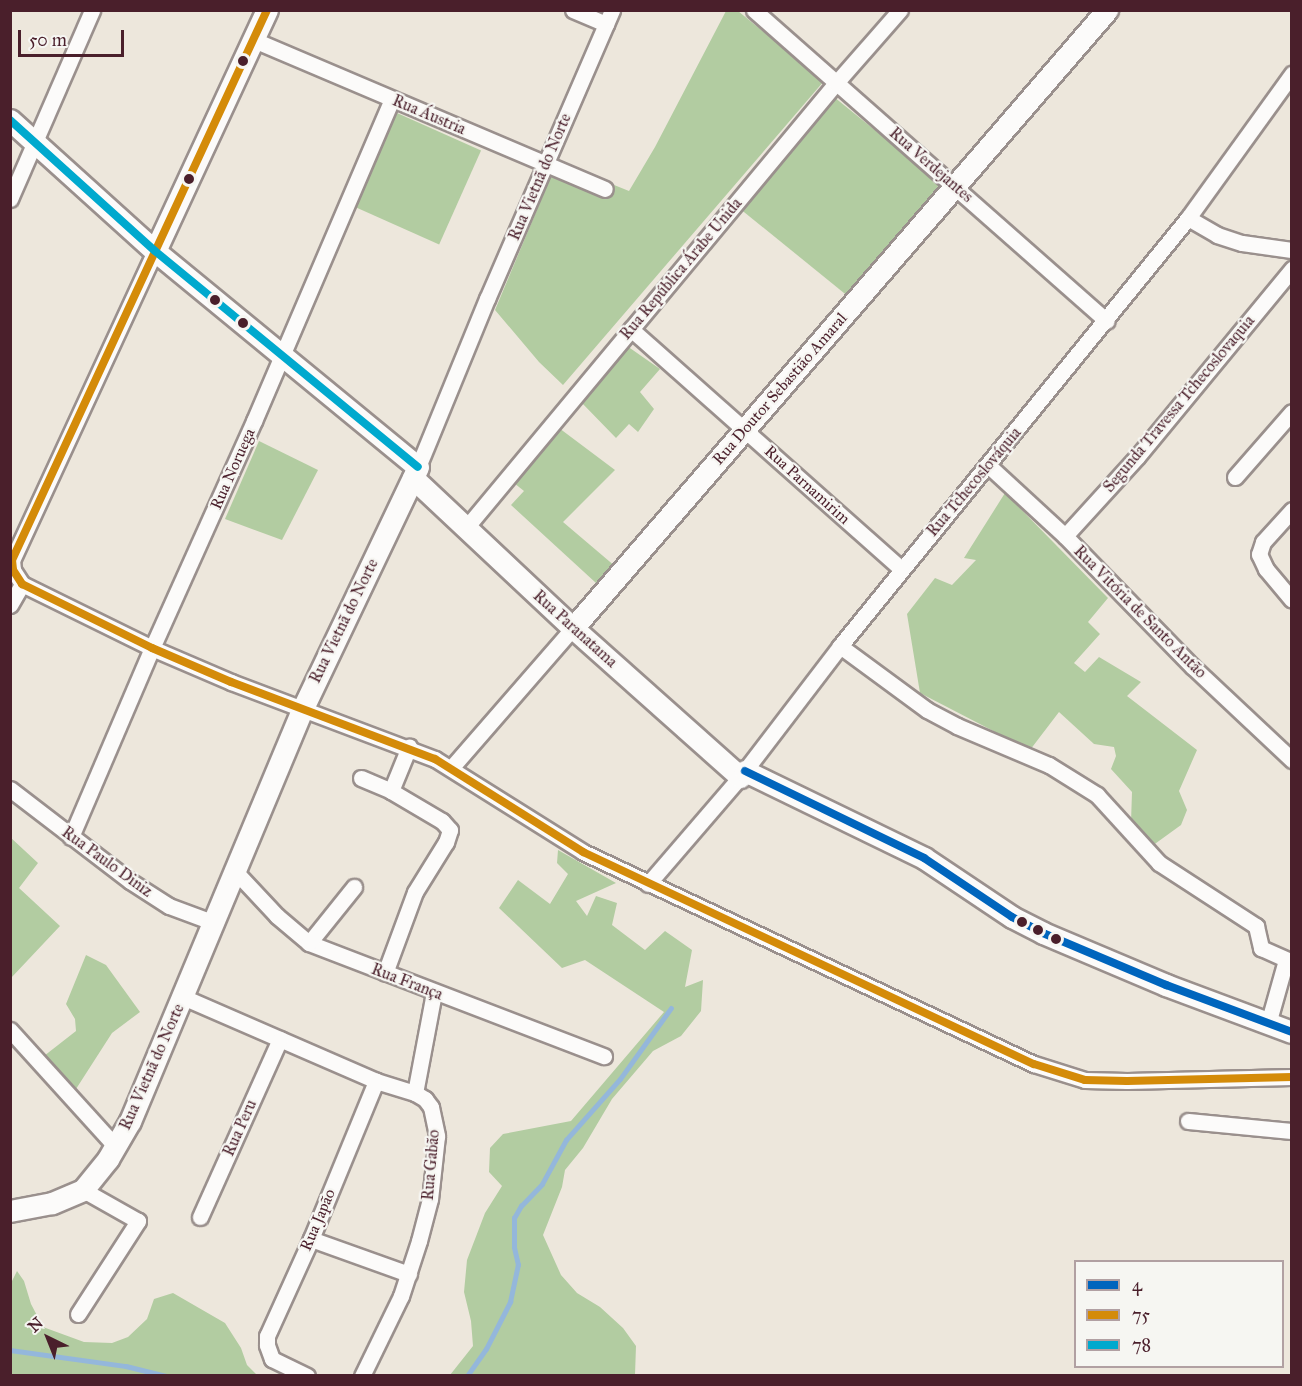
<!DOCTYPE html>
<meta charset="utf-8">
<style>
body{margin:0}
#map{position:relative;width:1302px;height:1386px;overflow:hidden;background:#ede7dc;font-family:"IM FELL Great Primer",serif}
div>[style]{position:absolute}
.forest>*{inset:0;background:#b2cca1;transform-origin:0 0}
.stream>*{height:4.5px;margin:-2.25px;padding:0 2.25px;transform-origin:2.25px;border-radius:2.25px;background:#94b7db}
.roads{filter:drop-shadow(2px 0 #9a908d) drop-shadow(-2px 0 #9a908d) drop-shadow(0 2px #9a908d) drop-shadow(0 -2px #9a908d)}
.street>*{height:15px;margin:-7.5px;padding:0 7.5px;transform-origin:7.5px;border-radius:7.5px;background:#fcfbfa}
.secondary>*{height:21px;margin:-10.5px;padding:0 10.5px;transform-origin:10.5px;border-radius:10.5px;background:#fcfbfa}
.bus-1>*{height:8px;margin:-4px;padding:0 4px;transform-origin:4px;border-radius:4px;background:#0065bd}
.bus-2>*{height:8px;margin:-4px;padding:0 4px;transform-origin:4px;border-radius:4px;background:#d48b09}
.bus-3>*{height:8px;margin:-4px;padding:0 4px;transform-origin:4px;border-radius:4px;background:#00a9ce}
.dots>*{width:16px;height:16px;translate:-50% -50%;box-sizing:border-box;border:3px solid #f6f6f2;border-radius:50%}
span{translate:-50% -50%;white-space:nowrap;text-align:center;line-height:1.15;-webkit-text-stroke:4.5px #f6f6f2;paint-order:stroke}
.street-label{font-size:16px;color:#4a1f2b}
.frame{position:absolute;inset:0;border:12px solid #4a1f2b;pointer-events:none}
.legend{position:absolute;left:1074px;top:1260px;width:210px;height:108px;box-sizing:border-box;background:#f6f6f2;border:2px solid #b1a0a2;margin:0;padding:8px 10px;list-style:none;font-size:18px;color:#4a1f2b}
.legend li{display:flex;align-items:center;gap:12px;height:30px}
.legend b{width:30px;border:2px solid #b1a0a2}
.north{position:absolute;left:18px;top:1308px;width:60px;height:60px;-webkit-text-stroke:4px #f6f6f2;paint-order:stroke;rotate:317deg;font-size:16px;font-weight:700;line-height:24px;text-align:center;color:#4a1f2b}
.north::after{content:'';display:block;margin:auto;width:21px;height:27px;background:#4a1f2b;clip-path:polygon(50% 0,100% 100%,50% 72%,0 100%)}
.scale{position:absolute;left:18px;top:30px;width:106px;height:27px;box-sizing:border-box;border:3px solid #4a1f2b;border-top:0;padding-left:8px;font-size:18px;line-height:21px;white-space:nowrap;color:#4a1f2b;-webkit-text-stroke:4px #f6f6f2;paint-order:stroke}
</style>
<div id="map">
<div class="forest">
<i style="clip-path:polygon(726px 11px,738px 11px,824px 81px,563px 385px,539px 362px,495px 310px,557px 162px,629px 191px,655px 147px)"></i>
<i style="left:834px;top:97px;width:137px;height:146px;rotate:39deg"></i>
<i style="left:397px;top:113px;width:92px;height:103px;rotate:24deg"></i>
<i style="clip-path:polygon(627px 346px,660px 369px,640px 392px,654px 409px,638px 432px,629px 424px,616px 438px,581px 402px)"></i>
<i style="clip-path:polygon(559px 428px,615px 470px,563px 522px,616px 567px,596px 583px,511px 505px,524px 491px,514px 483px)"></i>
<i style="clip-path:polygon(259px 441px,318px 470px,282px 540px,225px 519px)"></i>
<i style="clip-path:polygon(1005px 493px,1108px 598px,1088px 622px,1100px 634px,1074px 663px,1085px 672px,1099px 657px,1141px 682px,1127px 696px,1197px 750px,1179px 791px,1187px 810px,1181px 825px,1152px 846px,1131px 822px,1132px 792px,1111px 769px,1116px 756px,1114px 747px,1094px 744px,1059px 712px,1030px 750px,920px 693px,907px 614px,935px 578px,952px 585px,976px 560px,964px 558px)"></i>
<i style="clip-path:polygon(10px 837px,38px 863px,19px 888px,60px 926px,11px 978px)"></i>
<i style="clip-path:polygon(558px 850px,616px 883px,576px 901px,587px 916px,596px 896px,617px 903px,612px 925px,645px 950px,665px 931px,692px 950px,685px 987px,703px 980px,701px 1011px,681px 1036px,653px 1051px,612px 1099px,583px 1148px,565px 1170px,562px 1187px,543px 1235px,561px 1275px,577px 1293px,600px 1307px,623px 1328px,636px 1346px,635px 1375px,450px 1375px,473px 1346px,471px 1321px,464px 1292px,467px 1260px,485px 1213px,502px 1186px,489px 1172px,490px 1148px,503px 1134px,571px 1121px,664px 1012px,585px 960px,562px 968px,499px 908px,518px 880px,550px 904px,568px 874px,557px 863px)"></i>
<i style="clip-path:polygon(86px 955px,106px 965px,140px 1012px,112px 1033px,76px 1089px,44px 1056px,76px 1031px,75px 1019px,66px 1004px)"></i>
<i style="clip-path:polygon(17px 1271px,24px 1281px,31px 1304px,43px 1327px,84px 1342px,112px 1343px,128px 1337px,147px 1319px,154px 1299px,173px 1293px,225px 1323px,241px 1348px,247px 1365px,257px 1375px,11px 1375px,11px 1283px)"></i>
</div>
<div class="stream">
<i style="left:10px;top:1350px;width:117px;rotate:7.9deg"></i>
<i style="left:126px;top:1366px;width:41px;rotate:14deg"></i>
<i style="left:467px;top:1376px;width:33px;rotate:-55deg"></i>
<i style="left:486px;top:1349px;width:53px;rotate:-62.9deg"></i>
<i style="left:510px;top:1302px;width:38px;rotate:-78deg"></i>
<i style="left:518px;top:1265px;width:18px;rotate:-103deg"></i>
<i style="left:514px;top:1247px;width:29px;rotate:-90deg"></i>
<i style="left:514px;top:1218px;width:14px;rotate:-60deg"></i>
<i style="left:521px;top:1206px;width:30px;rotate:-46deg"></i>
<i style="left:542px;top:1184px;width:50px;rotate:-61.4deg"></i>
<i style="left:566px;top:1140px;width:81px;rotate:-48.5deg"></i>
<i style="left:620px;top:1079px;width:87px;rotate:-54.3deg"></i>
</div>
<div class="roads">
<div class="street">
<i style="left:573px;top:10px;width:36px;rotate:23deg"></i>
<i style="left:754px;top:10px;width:470px;rotate:41.4deg"></i>
<i style="left:254px;top:40px;width:381px;rotate:23deg"></i>
<i style="left:10px;top:199px;width:206px;rotate:-66.5deg"></i>
<i style="left:1188px;top:218px;width:34px;rotate:30deg"></i>
<i style="left:1217px;top:235px;width:26px;rotate:18deg"></i>
<i style="left:1242px;top:243px;width:50px;rotate:8deg"></i>
<i style="left:155px;top:251px;width:340px;rotate:114.8deg"></i>
<i style="left:12px;top:560px;width:10px;rotate:84deg"></i>
<i style="left:13px;top:570px;width:17px;rotate:57deg"></i>
<i style="left:22px;top:584px;width:145px;rotate:26.2deg"></i>
<i style="left:152px;top:648px;width:86px;rotate:23.3deg"></i>
<i style="left:231px;top:682px;width:218px;rotate:20.7deg"></i>
<i style="left:435px;top:759px;width:175px;rotate:32.1deg"></i>
<i style="left:583px;top:852px;width:498px;rotate:25.2deg"></i>
<i style="left:1034px;top:1064px;width:53px;rotate:17.4deg"></i>
<i style="left:1085px;top:1080px;width:42px;rotate:1.4deg"></i>
<i style="left:1127px;top:1081px;width:165px;rotate:-1.4deg"></i>
<i style="left:631px;top:329px;width:361px;rotate:41.6deg"></i>
<i style="left:988px;top:465px;width:105px;rotate:42.7deg"></i>
<i style="left:1065px;top:536px;width:183px;rotate:45.7deg"></i>
<i style="left:1193px;top:667px;width:136px;rotate:43.2deg"></i>
<i style="left:418px;top:467px;width:182px;rotate:-67.7deg"></i>
<i style="left:487px;top:299px;width:315px;rotate:-66.6deg"></i>
<i style="left:1235px;top:477px;width:86px;rotate:-48.8deg"></i>
<i style="left:1292px;top:510px;width:43px;rotate:132.2deg"></i>
<i style="left:1263px;top:542px;width:13px;rotate:108deg"></i>
<i style="left:1259px;top:554px;width:17px;rotate:65deg"></i>
<i style="left:1266px;top:569px;width:40px;rotate:50deg"></i>
<i style="left:465px;top:529px;width:580px;rotate:-50.25deg"></i>
<i style="left:836px;top:83px;width:97px;rotate:-48.8deg"></i>
<i style="left:1065px;top:536px;width:107px;rotate:-47.7deg"></i>
<i style="left:1137px;top:457px;width:244px;rotate:-50.5deg"></i>
<i style="left:10px;top:605px;width:24px;rotate:-60deg"></i>
<i style="left:840px;top:646px;width:108px;rotate:36.3deg"></i>
<i style="left:927px;top:710px;width:34px;rotate:28deg"></i>
<i style="left:957px;top:726px;width:100px;rotate:23deg"></i>
<i style="left:1049px;top:765px;width:57px;rotate:32deg"></i>
<i style="left:1097px;top:795px;width:92px;rotate:47.6deg"></i>
<i style="left:1159px;top:863px;width:116px;rotate:33deg"></i>
<i style="left:1256px;top:926px;width:23px;rotate:77deg"></i>
<i style="left:1261px;top:948px;width:34px;rotate:24deg"></i>
<i style="left:452px;top:767px;width:184px;rotate:-49deg"></i>
<i style="left:361px;top:778px;width:33px;rotate:23deg"></i>
<i style="left:391px;top:791px;width:59px;rotate:30.5deg"></i>
<i style="left:442px;top:821px;width:12px;rotate:48deg"></i>
<i style="left:450px;top:830px;width:13px;rotate:108deg"></i>
<i style="left:446px;top:842px;width:59px;rotate:121.8deg"></i>
<i style="left:415px;top:892px;width:86px;rotate:110.3deg"></i>
<i style="left:10px;top:789px;width:151px;rotate:37.5deg"></i>
<i style="left:130px;top:881px;width:46px;rotate:32.7deg"></i>
<i style="left:169px;top:906px;width:46px;rotate:20.4deg"></i>
<i style="left:391px;top:791px;width:48px;rotate:-67.8deg"></i>
<i style="left:71px;top:837px;width:206px;rotate:-66.8deg"></i>
<i style="left:152px;top:648px;width:249px;rotate:-65.8deg"></i>
<i style="left:254px;top:421px;width:350px;rotate:-66.8deg"></i>
<i style="left:234px;top:870px;width:63px;rotate:46.9deg"></i>
<i style="left:277px;top:916px;width:42px;rotate:40.2deg"></i>
<i style="left:309px;top:943px;width:316px;rotate:21deg"></i>
<i style="left:648px;top:884px;width:141px;rotate:-49.3deg"></i>
<i style="left:740px;top:777px;width:165px;rotate:-52.6deg"></i>
<i style="left:840px;top:646px;width:552px;rotate:-50.89deg"></i>
<i style="left:1188px;top:218px;width:178px;rotate:-54.2deg"></i>
<i style="left:309px;top:943px;width:72px;rotate:-51.2deg"></i>
<i style="left:183px;top:997px;width:210px;rotate:23.5deg"></i>
<i style="left:376px;top:1081px;width:41px;rotate:17.1deg"></i>
<i style="left:415px;top:1093px;width:12px;rotate:31deg"></i>
<i style="left:425px;top:1099px;width:10px;rotate:53deg"></i>
<i style="left:431px;top:1107px;width:30px;rotate:78deg"></i>
<i style="left:437px;top:1136px;width:63px;rotate:96.3deg"></i>
<i style="left:430px;top:1199px;width:43px;rotate:104.7deg"></i>
<i style="left:419px;top:1241px;width:58px;rotate:108.1deg"></i>
<i style="left:401px;top:1296px;width:89px;rotate:116deg"></i>
<i style="left:1268px;top:1024px;width:66px;rotate:-74.3deg"></i>
<i style="left:10px;top:1030px;width:158px;rotate:47.8deg"></i>
<i style="left:415px;top:1093px;width:103px;rotate:-79.3deg"></i>
<i style="left:1188px;top:1121px;width:104px;rotate:5.5deg"></i>
<i style="left:200px;top:1217px;width:195px;rotate:-65.8deg"></i>
<i style="left:311px;top:1239px;width:104px;rotate:19.7deg"></i>
<i style="left:78px;top:1314px;width:111px;rotate:-57.2deg"></i>
<i style="left:138px;top:1221px;width:63px;rotate:-150.6deg"></i>
<i style="left:307px;top:1376px;width:39px;rotate:-154deg"></i>
<i style="left:272px;top:1359px;width:15px;rotate:-110deg"></i>
<i style="left:267px;top:1345px;width:9px;rotate:-90deg"></i>
<i style="left:267px;top:1336px;width:107px;rotate:-65.6deg"></i>
<i style="left:311px;top:1239px;width:171px;rotate:-67.6deg"></i>
</div>
<div class="secondary">
<i style="left:10px;top:120px;width:195px;rotate:42.1deg"></i>
<i style="left:155px;top:251px;width:340px;rotate:39.4deg"></i>
<i style="left:418px;top:467px;width:269px;rotate:115.5deg"></i>
<i style="left:302px;top:710px;width:446px;rotate:112.7deg"></i>
<i style="left:130px;top:1121px;width:44px;rotate:120.1deg"></i>
<i style="left:108px;top:1159px;width:40px;rotate:129deg"></i>
<i style="left:83px;top:1190px;width:34px;rotate:157deg"></i>
<i style="left:52px;top:1203px;width:43px;rotate:169.2deg"></i>
<i style="left:155px;top:251px;width:266px;rotate:-65.1deg"></i>
<i style="left:413px;top:478px;width:219px;rotate:43.2deg"></i>
<i style="left:573px;top:628px;width:224px;rotate:41.7deg"></i>
<i style="left:573px;top:628px;width:817px;rotate:-49.17deg"></i>
<i style="left:745px;top:771px;width:199px;rotate:25.9deg"></i>
<i style="left:924px;top:858px;width:106px;rotate:33.8deg"></i>
<i style="left:1012px;top:917px;width:35px;rotate:27deg"></i>
<i style="left:1043px;top:933px;width:134px;rotate:22.9deg"></i>
<i style="left:1166px;top:985px;width:134px;rotate:20.5deg"></i>
</div>
</div>
<div class="bus-1">
<i style="left:745px;top:771px;width:199px;rotate:25.9deg"></i>
<i style="left:924px;top:858px;width:106px;rotate:33.8deg"></i>
<i style="left:1012px;top:917px;width:35px;rotate:27deg"></i>
<i style="left:1043px;top:933px;width:134px;rotate:22.9deg"></i>
<i style="left:1166px;top:985px;width:134px;rotate:20.5deg"></i>
</div>
<div class="bus-2">
<i style="left:267px;top:10px;width:606px;rotate:114.87deg"></i>
<i style="left:12px;top:560px;width:10px;rotate:84deg"></i>
<i style="left:13px;top:570px;width:17px;rotate:57deg"></i>
<i style="left:22px;top:584px;width:145px;rotate:26.2deg"></i>
<i style="left:152px;top:648px;width:86px;rotate:23.3deg"></i>
<i style="left:231px;top:682px;width:218px;rotate:20.7deg"></i>
<i style="left:435px;top:759px;width:175px;rotate:32.1deg"></i>
<i style="left:583px;top:852px;width:498px;rotate:25.2deg"></i>
<i style="left:1034px;top:1064px;width:53px;rotate:17.4deg"></i>
<i style="left:1085px;top:1080px;width:42px;rotate:1.4deg"></i>
<i style="left:1127px;top:1081px;width:165px;rotate:-1.4deg"></i>
</div>
<div class="bus-3">
<i style="left:10px;top:120px;width:195px;rotate:42.1deg"></i>
<i style="left:155px;top:251px;width:340px;rotate:39.4deg"></i>
</div>
<div class="dots">
<i style="left:243px;top:61px;background:#4a1f2b"></i>
<i style="left:189px;top:179px;background:#4a1f2b"></i>
<i style="left:215px;top:300px;background:#4a1f2b"></i>
<i style="left:243px;top:323px;background:#4a1f2b"></i>
<i style="left:1022px;top:922px;background:#4a1f2b"></i>
<i style="left:1038px;top:930px;background:#4a1f2b"></i>
<i style="left:1056px;top:939px;background:#4a1f2b"></i>
</div>
<div class="street-label">
<span style="left:429px;top:115px;rotate:23deg">Rua Áustria</span>
<span style="left:931px;top:165px;rotate:41deg">Rua Verdejantes</span>
<span style="left:540px;top:177px;rotate:-67deg">Rua Vietnã do Norte</span>
<span style="left:681px;top:269px;rotate:-50deg">Rua República Árabe Unida</span>
<span style="left:780px;top:389px;rotate:-49deg">Rua Doutor Sebastião Amaral</span>
<span style="left:1179px;top:404px;rotate:-50deg">Segunda Travessa Tchecoslovaquia</span>
<span style="left:233px;top:469px;rotate:-66deg">Rua Noruega</span>
<span style="left:974px;top:482px;rotate:-50deg">Rua Tchecoslováquia</span>
<span style="left:807px;top:485px;rotate:42deg">Rua Parnamirim</span>
<span style="left:1140px;top:612px;rotate:45deg">Rua Vitória de Santo Antão</span>
<span style="left:344px;top:621px;rotate:-64deg">Rua Vietnã do Norte</span>
<span style="left:575px;top:629px;rotate:42deg">Rua Paranatama</span>
<span style="left:107px;top:862px;rotate:36deg">Rua Paulo Diniz</span>
<span style="left:407px;top:982px;rotate:21deg">Rua França</span>
<span style="left:152px;top:1067px;rotate:-66deg">Rua Vietnã do Norte</span>
<span style="left:240px;top:1128px;rotate:-66deg">Rua Peru</span>
<span style="left:431px;top:1165px;rotate:-85deg">Rua Gabão</span>
<span style="left:318px;top:1220px;rotate:-67deg">Rua Japão</span>
</div>
<div class="frame"></div>
<ul class="legend">
<li><b style="height:8px;background:#0065bd"></b>4</li>
<li><b style="height:8px;background:#d48b09"></b>75</li>
<li><b style="height:8px;background:#00a9ce"></b>78</li>
</ul>
<div class="north">N</div>
<div class="scale">50 m</div>
</div>
